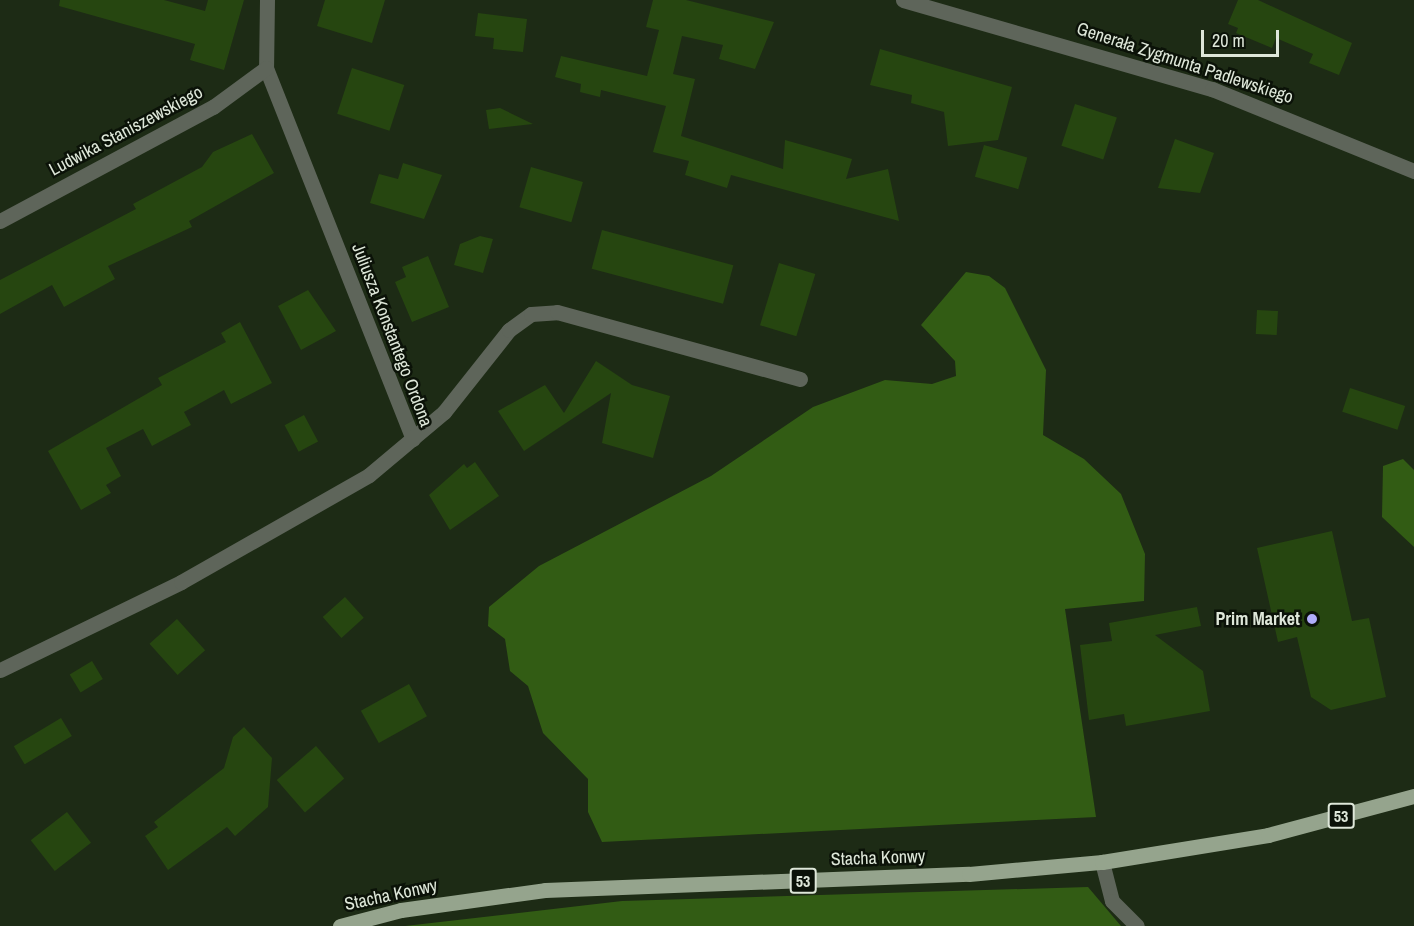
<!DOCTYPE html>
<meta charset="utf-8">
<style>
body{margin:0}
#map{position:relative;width:1414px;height:926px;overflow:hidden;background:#1d2b15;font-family:"Archivo Narrow",sans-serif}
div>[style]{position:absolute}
.forest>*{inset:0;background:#325c14}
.building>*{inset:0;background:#264610;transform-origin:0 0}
.minor>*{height:15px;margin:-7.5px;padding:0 7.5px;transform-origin:7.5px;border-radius:7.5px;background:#5e655a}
.tertiary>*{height:15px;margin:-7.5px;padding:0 7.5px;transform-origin:7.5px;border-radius:7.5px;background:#5e655a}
.primary>*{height:15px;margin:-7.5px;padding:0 7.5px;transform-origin:7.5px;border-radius:7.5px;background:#95a48d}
.dots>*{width:16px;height:16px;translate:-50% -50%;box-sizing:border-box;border:3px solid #0b1208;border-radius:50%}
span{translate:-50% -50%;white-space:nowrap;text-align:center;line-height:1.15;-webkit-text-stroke:5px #0b1208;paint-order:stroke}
.shield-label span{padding:2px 4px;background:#0b1208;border:2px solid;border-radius:4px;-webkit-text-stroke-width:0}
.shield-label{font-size:16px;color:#dee7d9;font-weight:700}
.street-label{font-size:18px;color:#dee7d9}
.poi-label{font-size:18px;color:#dee7d9;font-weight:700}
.right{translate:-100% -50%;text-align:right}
.scale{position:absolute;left:1201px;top:30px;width:78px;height:27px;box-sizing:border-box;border:3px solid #dee7d9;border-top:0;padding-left:8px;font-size:18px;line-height:21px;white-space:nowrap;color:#dee7d9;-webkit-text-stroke:4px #0b1208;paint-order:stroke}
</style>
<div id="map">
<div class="forest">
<i style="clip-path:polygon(966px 272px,989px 276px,1005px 288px,1046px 370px,1043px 435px,1084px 459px,1121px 494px,1145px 554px,1144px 601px,1065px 609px,1096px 817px,602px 842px,588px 812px,588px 779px,543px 733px,528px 686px,510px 671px,505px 639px,488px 626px,489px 607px,539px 566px,711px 476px,813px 407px,885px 380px,932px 384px,956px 376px,955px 361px,921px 325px)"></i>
<i style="clip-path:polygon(1403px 459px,1414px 470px,1414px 547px,1382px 517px,1383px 466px)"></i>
<i style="clip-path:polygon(1088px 887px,1121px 926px,405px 926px,622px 901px)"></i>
</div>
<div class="building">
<i style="clip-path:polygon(60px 0,164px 0,205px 11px,208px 0,244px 0,224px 70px,190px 60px,195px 44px,59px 6px)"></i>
<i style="clip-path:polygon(325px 0,385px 0,372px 43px,317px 26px)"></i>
<i style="clip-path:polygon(653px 0,686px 0,774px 22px,755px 69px,719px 59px,723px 45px,682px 36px,673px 74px,695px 79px,681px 136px,783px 169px,785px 140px,852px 159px,846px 179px,888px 169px,899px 221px,731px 175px,727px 188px,685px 175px,689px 161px,653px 152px,666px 106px,601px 90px,600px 97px,580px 92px,581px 84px,555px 77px,561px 56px,647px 76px,659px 30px,646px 27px)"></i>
<i style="clip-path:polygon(1238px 0,1258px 0,1352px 43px,1339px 75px,1309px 63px,1313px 54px,1276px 38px,1272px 48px,1236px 33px,1238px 28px,1228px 24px)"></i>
<i style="clip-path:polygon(478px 13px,527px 19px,523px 52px,493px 49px,494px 38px,475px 36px)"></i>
<i style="clip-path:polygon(880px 49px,1012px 87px,998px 140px,948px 146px,944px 112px,911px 103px,912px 95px,870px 85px)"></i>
<i style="left:352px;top:68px;width:55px;height:48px;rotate:18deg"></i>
<i style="left:1075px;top:104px;width:44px;height:44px;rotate:18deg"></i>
<i style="clip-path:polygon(500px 108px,533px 124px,489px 129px,486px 110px)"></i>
<i style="clip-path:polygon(252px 134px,274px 173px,189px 221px,192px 227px,108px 266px,115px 279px,64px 307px,52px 285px,0 314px,0 280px,136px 209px,133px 204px,202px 167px,213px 152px)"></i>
<i style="clip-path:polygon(1175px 139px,1214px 153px,1200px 193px,1158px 188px)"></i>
<i style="left:984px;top:145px;width:45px;height:33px;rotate:16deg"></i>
<i style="clip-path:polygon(403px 163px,442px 175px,424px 219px,370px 203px,379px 174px,398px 179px)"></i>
<i style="left:531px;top:167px;width:54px;height:42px;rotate:16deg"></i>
<i style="left:602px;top:230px;width:136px;height:40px;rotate:15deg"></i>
<i style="clip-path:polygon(480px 236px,493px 239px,483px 273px,454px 265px,460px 244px)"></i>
<i style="clip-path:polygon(428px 256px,449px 307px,412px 322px,395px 282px,406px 277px,402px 267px)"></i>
<i style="left:779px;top:263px;width:38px;height:65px;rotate:17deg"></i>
<i style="clip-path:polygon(308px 290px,336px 331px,301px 350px,278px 306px)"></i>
<i style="left:1257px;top:310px;width:21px;height:24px;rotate:3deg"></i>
<i style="clip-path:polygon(240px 322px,272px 383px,231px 404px,224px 390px,184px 412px,191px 425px,152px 446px,143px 429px,106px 448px,121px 476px,106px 485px,111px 493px,81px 510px,48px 451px,162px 385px,158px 378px,226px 342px,221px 333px)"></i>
<i style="clip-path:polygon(596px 361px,632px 385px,670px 396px,653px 458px,602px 443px,611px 393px,524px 451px,498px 411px,545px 385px,564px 413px)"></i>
<i style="left:1350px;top:388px;width:58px;height:25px;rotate:18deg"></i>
<i style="left:304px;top:415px;width:30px;height:22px;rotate:62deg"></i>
<i style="clip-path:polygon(475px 462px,499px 496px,450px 530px,429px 495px,464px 464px,467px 468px)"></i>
<i style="clip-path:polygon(1332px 531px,1352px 621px,1369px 618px,1386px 697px,1331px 710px,1311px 697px,1297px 637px,1278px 642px,1257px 548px)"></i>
<i style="left:345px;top:597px;width:28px;height:30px;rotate:48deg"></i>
<i style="clip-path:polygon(1197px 607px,1201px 626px,1155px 635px,1203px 671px,1210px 711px,1126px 726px,1124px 714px,1089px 720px,1080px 645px,1112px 641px,1109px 623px)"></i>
<i style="left:177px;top:619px;width:42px;height:37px;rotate:48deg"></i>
<i style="left:92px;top:661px;width:21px;height:26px;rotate:59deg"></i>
<i style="left:409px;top:684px;width:37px;height:55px;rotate:61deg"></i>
<i style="left:61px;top:718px;width:21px;height:55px;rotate:59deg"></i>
<i style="clip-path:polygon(244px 727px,272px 758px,268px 807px,235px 836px,227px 827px,168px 870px,145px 836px,158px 827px,154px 822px,224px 768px,233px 737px)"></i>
<i style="left:316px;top:746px;width:43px;height:52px;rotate:49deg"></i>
<i style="left:67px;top:812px;width:39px;height:46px;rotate:52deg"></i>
</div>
<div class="minor">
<i style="left:267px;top:0;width:68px;rotate:90.8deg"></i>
<i style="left:266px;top:68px;width:399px;rotate:68.4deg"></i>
<i style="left:0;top:221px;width:242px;rotate:-28.2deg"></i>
<i style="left:213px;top:107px;width:66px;rotate:-36.3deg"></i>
<i style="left:0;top:670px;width:201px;rotate:-25.9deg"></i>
<i style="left:181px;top:582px;width:216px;rotate:-29.6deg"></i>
<i style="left:369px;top:475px;width:98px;rotate:-40deg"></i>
<i style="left:444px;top:412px;width:105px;rotate:-51.6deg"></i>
<i style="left:509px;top:330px;width:27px;rotate:-36deg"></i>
<i style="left:531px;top:314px;width:26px;rotate:-4deg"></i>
<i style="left:557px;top:312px;width:252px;rotate:15.4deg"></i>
<i style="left:1102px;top:862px;width:40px;rotate:75.6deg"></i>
<i style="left:1112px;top:901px;width:35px;rotate:45deg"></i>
</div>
<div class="tertiary">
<i style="left:903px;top:0;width:322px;rotate:16.1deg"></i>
<i style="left:1212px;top:89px;width:218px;rotate:22.1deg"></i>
</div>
<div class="primary">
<i style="left:340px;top:926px;width:63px;rotate:-14.7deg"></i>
<i style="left:401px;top:910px;width:145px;rotate:-7.9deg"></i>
<i style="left:545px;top:890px;width:424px;rotate:-2.2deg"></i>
<i style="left:969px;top:874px;width:134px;rotate:-5.2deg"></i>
<i style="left:1102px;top:862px;width:168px;rotate:-9.2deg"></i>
<i style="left:1268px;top:835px;width:151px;rotate:-15deg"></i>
</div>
<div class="dots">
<i style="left:1312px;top:619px;background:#b0aefa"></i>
</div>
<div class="shield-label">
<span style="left:1341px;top:816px">53</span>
<span style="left:803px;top:881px">53</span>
</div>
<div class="street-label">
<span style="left:1185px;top:63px;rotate:18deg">Generała Zygmunta Padlewskiego</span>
<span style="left:126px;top:131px;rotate:-28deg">Ludwika Staniszewskiego</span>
<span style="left:392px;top:335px;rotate:69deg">Juliusza Konstantego Ordona</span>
<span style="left:878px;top:858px;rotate:-2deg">Stacha Konwy</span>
<span style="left:391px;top:895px;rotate:-12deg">Stacha Konwy</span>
</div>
<div class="poi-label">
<span class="right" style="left:1300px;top:619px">Prim Market</span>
</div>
<div class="scale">20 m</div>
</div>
